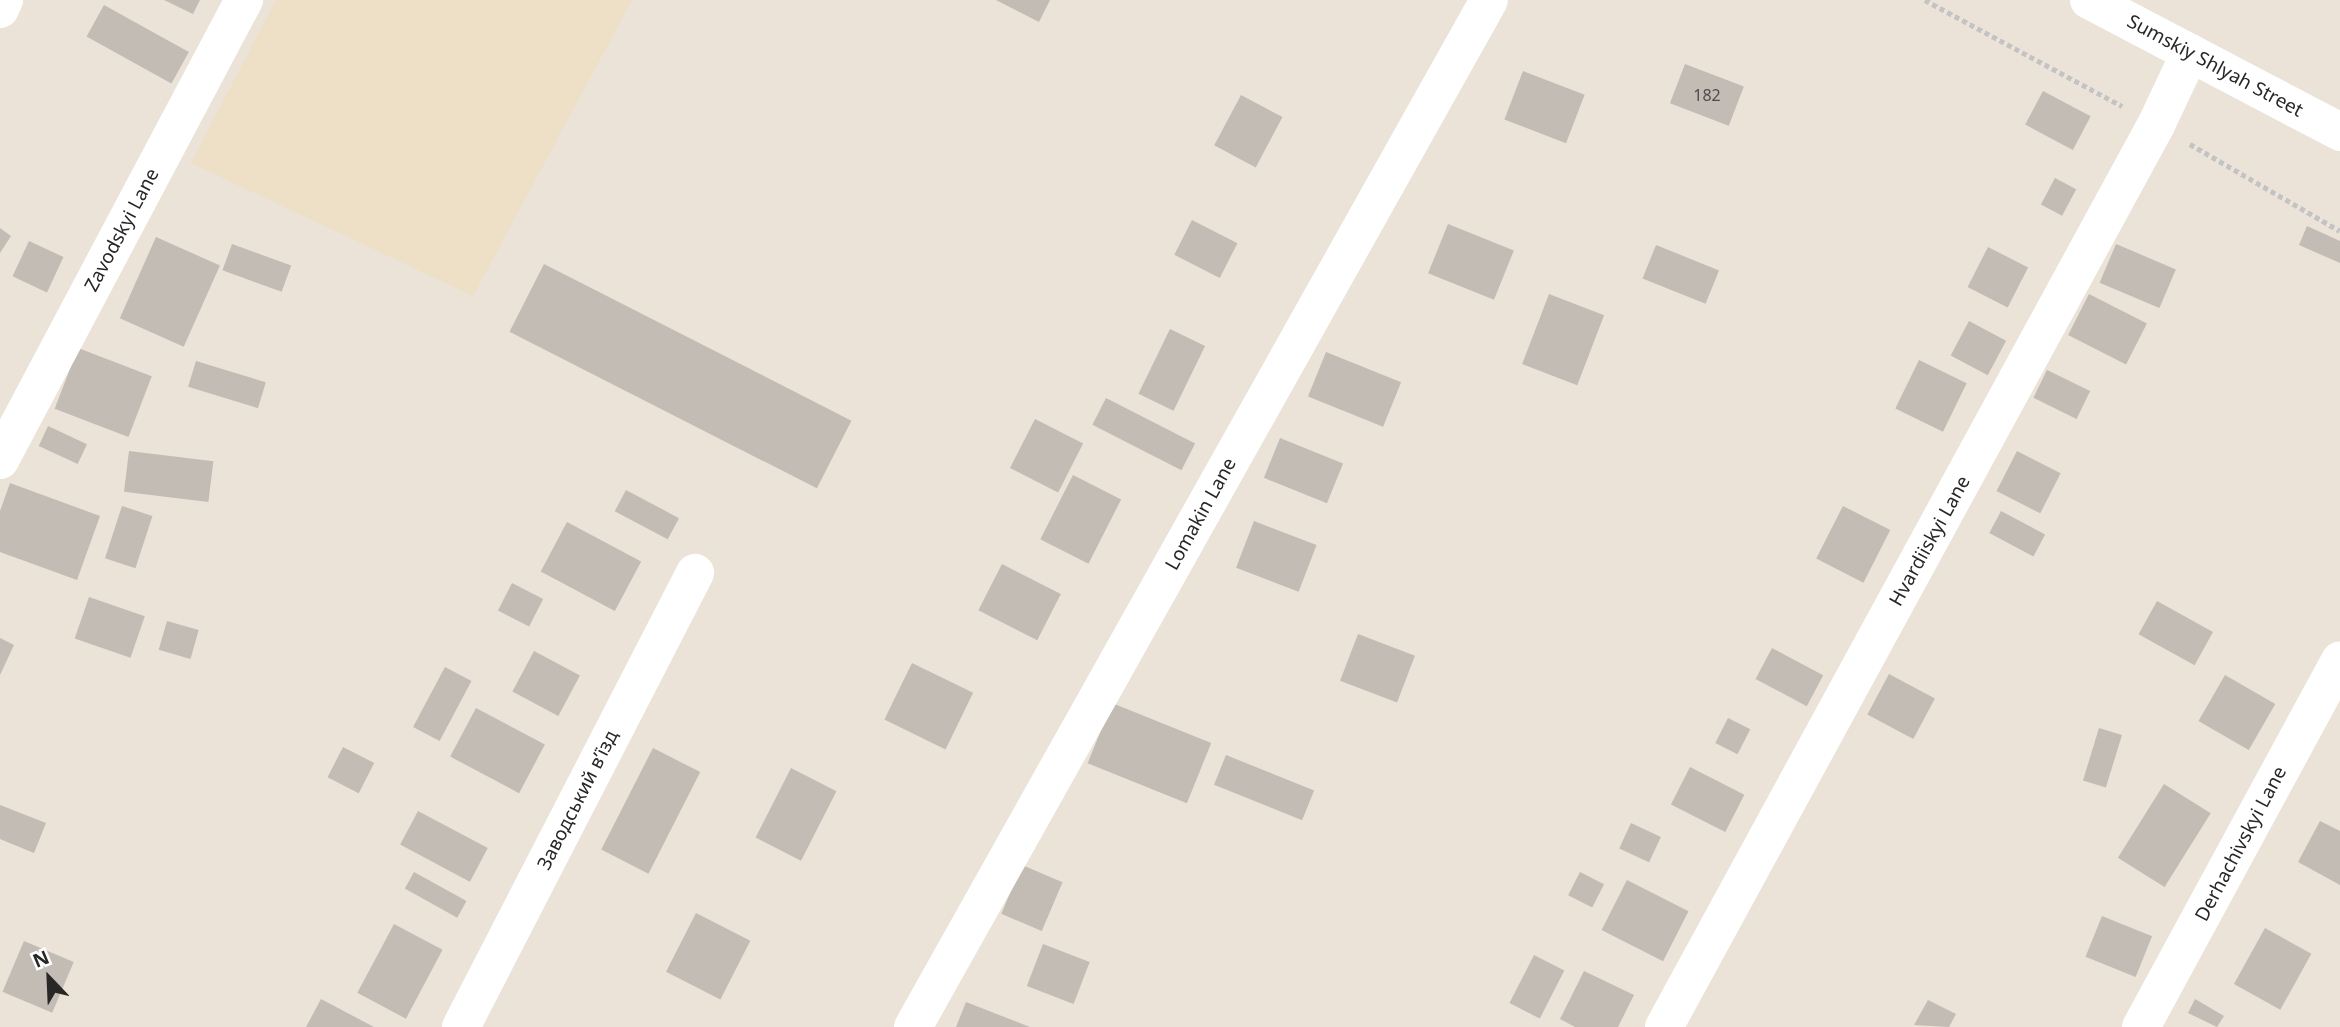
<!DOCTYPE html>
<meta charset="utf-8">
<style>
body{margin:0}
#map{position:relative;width:2340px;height:1027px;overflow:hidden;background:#ebe2d8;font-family:"Noto Sans",sans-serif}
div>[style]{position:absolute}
.education>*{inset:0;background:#ede0c6}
.building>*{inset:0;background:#c2bcb5;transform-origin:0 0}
.path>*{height:4.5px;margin-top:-2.25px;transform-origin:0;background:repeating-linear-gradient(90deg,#c3c3c3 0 5px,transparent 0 8.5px)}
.minor>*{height:38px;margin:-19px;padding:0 19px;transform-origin:19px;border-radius:19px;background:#fff}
.tertiary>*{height:38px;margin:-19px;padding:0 19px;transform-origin:19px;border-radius:19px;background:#fff}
.secondary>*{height:38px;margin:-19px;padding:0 19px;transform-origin:19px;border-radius:19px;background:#fff}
span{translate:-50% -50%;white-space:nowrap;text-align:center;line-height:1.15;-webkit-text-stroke:5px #fff;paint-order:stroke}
.number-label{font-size:16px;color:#4e4c4a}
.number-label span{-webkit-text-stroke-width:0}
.street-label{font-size:19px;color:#272727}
.north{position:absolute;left:14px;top:943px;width:70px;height:70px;-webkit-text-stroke:5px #fff;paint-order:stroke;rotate:337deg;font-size:19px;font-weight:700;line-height:28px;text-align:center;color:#272727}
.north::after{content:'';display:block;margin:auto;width:24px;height:32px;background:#272727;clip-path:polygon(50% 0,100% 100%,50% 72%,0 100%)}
</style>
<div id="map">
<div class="education">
<i style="clip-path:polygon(276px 0,632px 0,473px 296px,191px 163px)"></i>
</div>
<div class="building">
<i style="clip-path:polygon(164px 0,200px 0,193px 14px)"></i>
<i style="clip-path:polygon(996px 0,1050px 0,1039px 22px)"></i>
<i style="left:104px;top:5px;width:97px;height:36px;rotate:29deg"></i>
<i style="left:1685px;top:64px;width:63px;height:42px;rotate:21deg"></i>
<i style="left:1523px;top:71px;width:66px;height:52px;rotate:21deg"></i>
<i style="left:2043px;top:91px;width:54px;height:38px;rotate:28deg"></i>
<i style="left:1241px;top:95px;width:47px;height:57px;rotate:28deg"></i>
<i style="left:2055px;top:178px;width:24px;height:30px;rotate:28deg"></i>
<i style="left:1192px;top:220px;width:51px;height:39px;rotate:27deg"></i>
<i style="left:1448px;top:224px;width:71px;height:53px;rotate:22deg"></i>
<i style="clip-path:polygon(2307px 226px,2340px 241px,2340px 263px,2299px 245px)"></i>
<i style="clip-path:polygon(0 228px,11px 236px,0 253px)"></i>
<i style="left:156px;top:237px;width:70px;height:89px;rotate:24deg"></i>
<i style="left:29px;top:241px;width:38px;height:39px;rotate:25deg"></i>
<i style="left:232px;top:244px;width:63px;height:28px;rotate:20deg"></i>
<i style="left:2116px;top:244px;width:65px;height:42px;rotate:23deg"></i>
<i style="left:1656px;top:245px;width:68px;height:36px;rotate:22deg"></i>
<i style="left:1988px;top:247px;width:45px;height:45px;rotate:27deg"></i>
<i style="left:544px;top:264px;width:345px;height:76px;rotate:27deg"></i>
<i style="left:1549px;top:294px;width:59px;height:75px;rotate:21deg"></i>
<i style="left:2089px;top:294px;width:65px;height:46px;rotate:27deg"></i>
<i style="left:1969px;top:321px;width:42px;height:39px;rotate:28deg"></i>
<i style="left:1170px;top:329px;width:39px;height:72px;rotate:26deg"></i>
<i style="left:78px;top:348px;width:79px;height:65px;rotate:21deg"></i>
<i style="left:1326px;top:352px;width:81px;height:48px;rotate:22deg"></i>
<i style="left:1919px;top:360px;width:53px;height:54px;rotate:26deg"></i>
<i style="left:196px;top:361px;width:73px;height:27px;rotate:17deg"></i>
<i style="left:2047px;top:370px;width:48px;height:31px;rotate:26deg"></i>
<i style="left:1106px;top:398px;width:100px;height:30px;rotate:27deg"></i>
<i style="left:1035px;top:419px;width:54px;height:55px;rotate:27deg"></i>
<i style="left:48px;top:426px;width:43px;height:22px;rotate:25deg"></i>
<i style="left:1280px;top:438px;width:68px;height:43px;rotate:22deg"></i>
<i style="left:129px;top:451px;width:85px;height:41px;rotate:7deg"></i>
<i style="left:2017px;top:451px;width:49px;height:45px;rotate:27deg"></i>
<i style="left:1073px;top:475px;width:54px;height:72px;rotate:27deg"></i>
<i style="clip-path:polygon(10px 483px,100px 516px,77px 580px,0 552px,0 511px)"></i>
<i style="left:626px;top:490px;width:60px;height:24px;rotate:28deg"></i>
<i style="left:122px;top:506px;width:32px;height:55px;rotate:18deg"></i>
<i style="left:1843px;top:506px;width:53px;height:59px;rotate:27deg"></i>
<i style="left:2001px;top:511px;width:50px;height:25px;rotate:28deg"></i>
<i style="left:1254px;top:521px;width:67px;height:50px;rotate:21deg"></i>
<i style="left:567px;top:522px;width:84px;height:56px;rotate:28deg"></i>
<i style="left:1002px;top:564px;width:66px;height:52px;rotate:27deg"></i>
<i style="left:512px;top:583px;width:35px;height:31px;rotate:27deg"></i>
<i style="left:89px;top:597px;width:59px;height:44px;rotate:19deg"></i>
<i style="left:2157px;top:601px;width:64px;height:38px;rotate:29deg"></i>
<i style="left:167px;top:621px;width:33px;height:30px;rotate:16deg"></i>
<i style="left:1358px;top:634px;width:61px;height:50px;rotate:21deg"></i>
<i style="clip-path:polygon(0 638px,14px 645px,0 675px)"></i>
<i style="left:1772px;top:648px;width:58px;height:35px;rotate:28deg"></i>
<i style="left:534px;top:651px;width:52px;height:46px;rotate:28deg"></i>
<i style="left:912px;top:663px;width:68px;height:63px;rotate:26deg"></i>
<i style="left:445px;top:667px;width:30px;height:68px;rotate:28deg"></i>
<i style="left:1889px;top:674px;width:52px;height:46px;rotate:28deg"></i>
<i style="left:2225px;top:675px;width:58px;height:53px;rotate:30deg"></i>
<i style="left:1112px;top:703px;width:107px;height:65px;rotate:22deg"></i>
<i style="left:476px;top:708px;width:78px;height:55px;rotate:28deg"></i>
<i style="left:1728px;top:718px;width:25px;height:28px;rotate:27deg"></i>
<i style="left:2099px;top:728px;width:24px;height:55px;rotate:17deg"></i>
<i style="left:343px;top:747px;width:35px;height:34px;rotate:27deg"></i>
<i style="left:653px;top:748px;width:53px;height:114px;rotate:27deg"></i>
<i style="left:1226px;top:755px;width:95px;height:32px;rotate:22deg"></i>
<i style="left:1690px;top:767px;width:61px;height:42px;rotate:27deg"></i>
<i style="left:791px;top:768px;width:51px;height:78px;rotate:27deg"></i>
<i style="left:2164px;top:784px;width:55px;height:87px;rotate:32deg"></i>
<i style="clip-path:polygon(0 805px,46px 823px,34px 853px,0 839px)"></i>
<i style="left:418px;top:811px;width:79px;height:38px;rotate:28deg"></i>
<i style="clip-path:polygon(2320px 821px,2340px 831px,2340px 885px,2298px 862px)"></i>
<i style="left:1631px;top:823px;width:33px;height:28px;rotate:25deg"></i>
<i style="left:1022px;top:865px;width:44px;height:53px;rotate:23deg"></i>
<i style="left:414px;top:872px;width:60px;height:19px;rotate:29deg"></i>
<i style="left:1580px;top:872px;width:27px;height:26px;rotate:27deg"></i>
<i style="left:1627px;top:880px;width:69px;height:56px;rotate:27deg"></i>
<i style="left:696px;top:913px;width:61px;height:66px;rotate:27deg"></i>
<i style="left:2102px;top:916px;width:54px;height:44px;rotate:22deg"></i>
<i style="left:394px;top:924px;width:55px;height:78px;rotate:28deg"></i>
<i style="left:2265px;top:928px;width:53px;height:64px;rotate:29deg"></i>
<i style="left:24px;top:941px;width:54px;height:55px;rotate:23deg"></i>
<i style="left:1043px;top:944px;width:50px;height:45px;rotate:21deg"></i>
<i style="left:1534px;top:955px;width:34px;height:54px;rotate:27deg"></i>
<i style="clip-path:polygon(1584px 971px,1634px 995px,1618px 1027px,1575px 1027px,1560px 1019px)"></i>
<i style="clip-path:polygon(321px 999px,374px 1027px,306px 1027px)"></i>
<i style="clip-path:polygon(2195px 999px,2224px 1016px,2217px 1027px,2188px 1013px)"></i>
<i style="clip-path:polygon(1928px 1000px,1956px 1014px,1949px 1027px,1914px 1025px)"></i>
<i style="clip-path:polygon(966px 1002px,1030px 1027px,956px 1027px)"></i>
</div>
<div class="path">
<i style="left:1925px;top:0;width:224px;rotate:28.3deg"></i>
<i style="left:2190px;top:144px;width:173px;rotate:30.1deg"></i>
</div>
<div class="minor">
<i style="left:0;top:460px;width:521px;rotate:-62.06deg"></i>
<i style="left:461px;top:1027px;width:511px;rotate:-62.73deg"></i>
<i style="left:913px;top:1027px;width:1177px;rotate:-60.71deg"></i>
<i style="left:1664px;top:1027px;width:1027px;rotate:-61.39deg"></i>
<i style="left:2156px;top:125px;width:80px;rotate:-64.7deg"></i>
<i style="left:2141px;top:1027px;width:417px;rotate:-61.5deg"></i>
</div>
<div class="tertiary">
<i style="left:0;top:9px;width:10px;rotate:-66deg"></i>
</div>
<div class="secondary">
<i style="left:2089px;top:0;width:284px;rotate:27.7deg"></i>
</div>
<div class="number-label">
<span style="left:1707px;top:95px">182</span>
</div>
<div class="street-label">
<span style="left:2215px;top:66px;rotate:28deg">Sumskiy Shlyah Street</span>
<span style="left:122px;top:230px;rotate:-62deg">Zavodskyi Lane</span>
<span style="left:1201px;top:514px;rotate:-61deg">Lomakin Lane</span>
<span style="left:1930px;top:541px;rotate:-61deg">Hvardiiskyi Lane</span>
<span style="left:578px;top:800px;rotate:-63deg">Заводський в’їзд</span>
<span style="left:2241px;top:844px;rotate:-62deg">Derhachivskyi Lane</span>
</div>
<div class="north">N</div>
</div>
